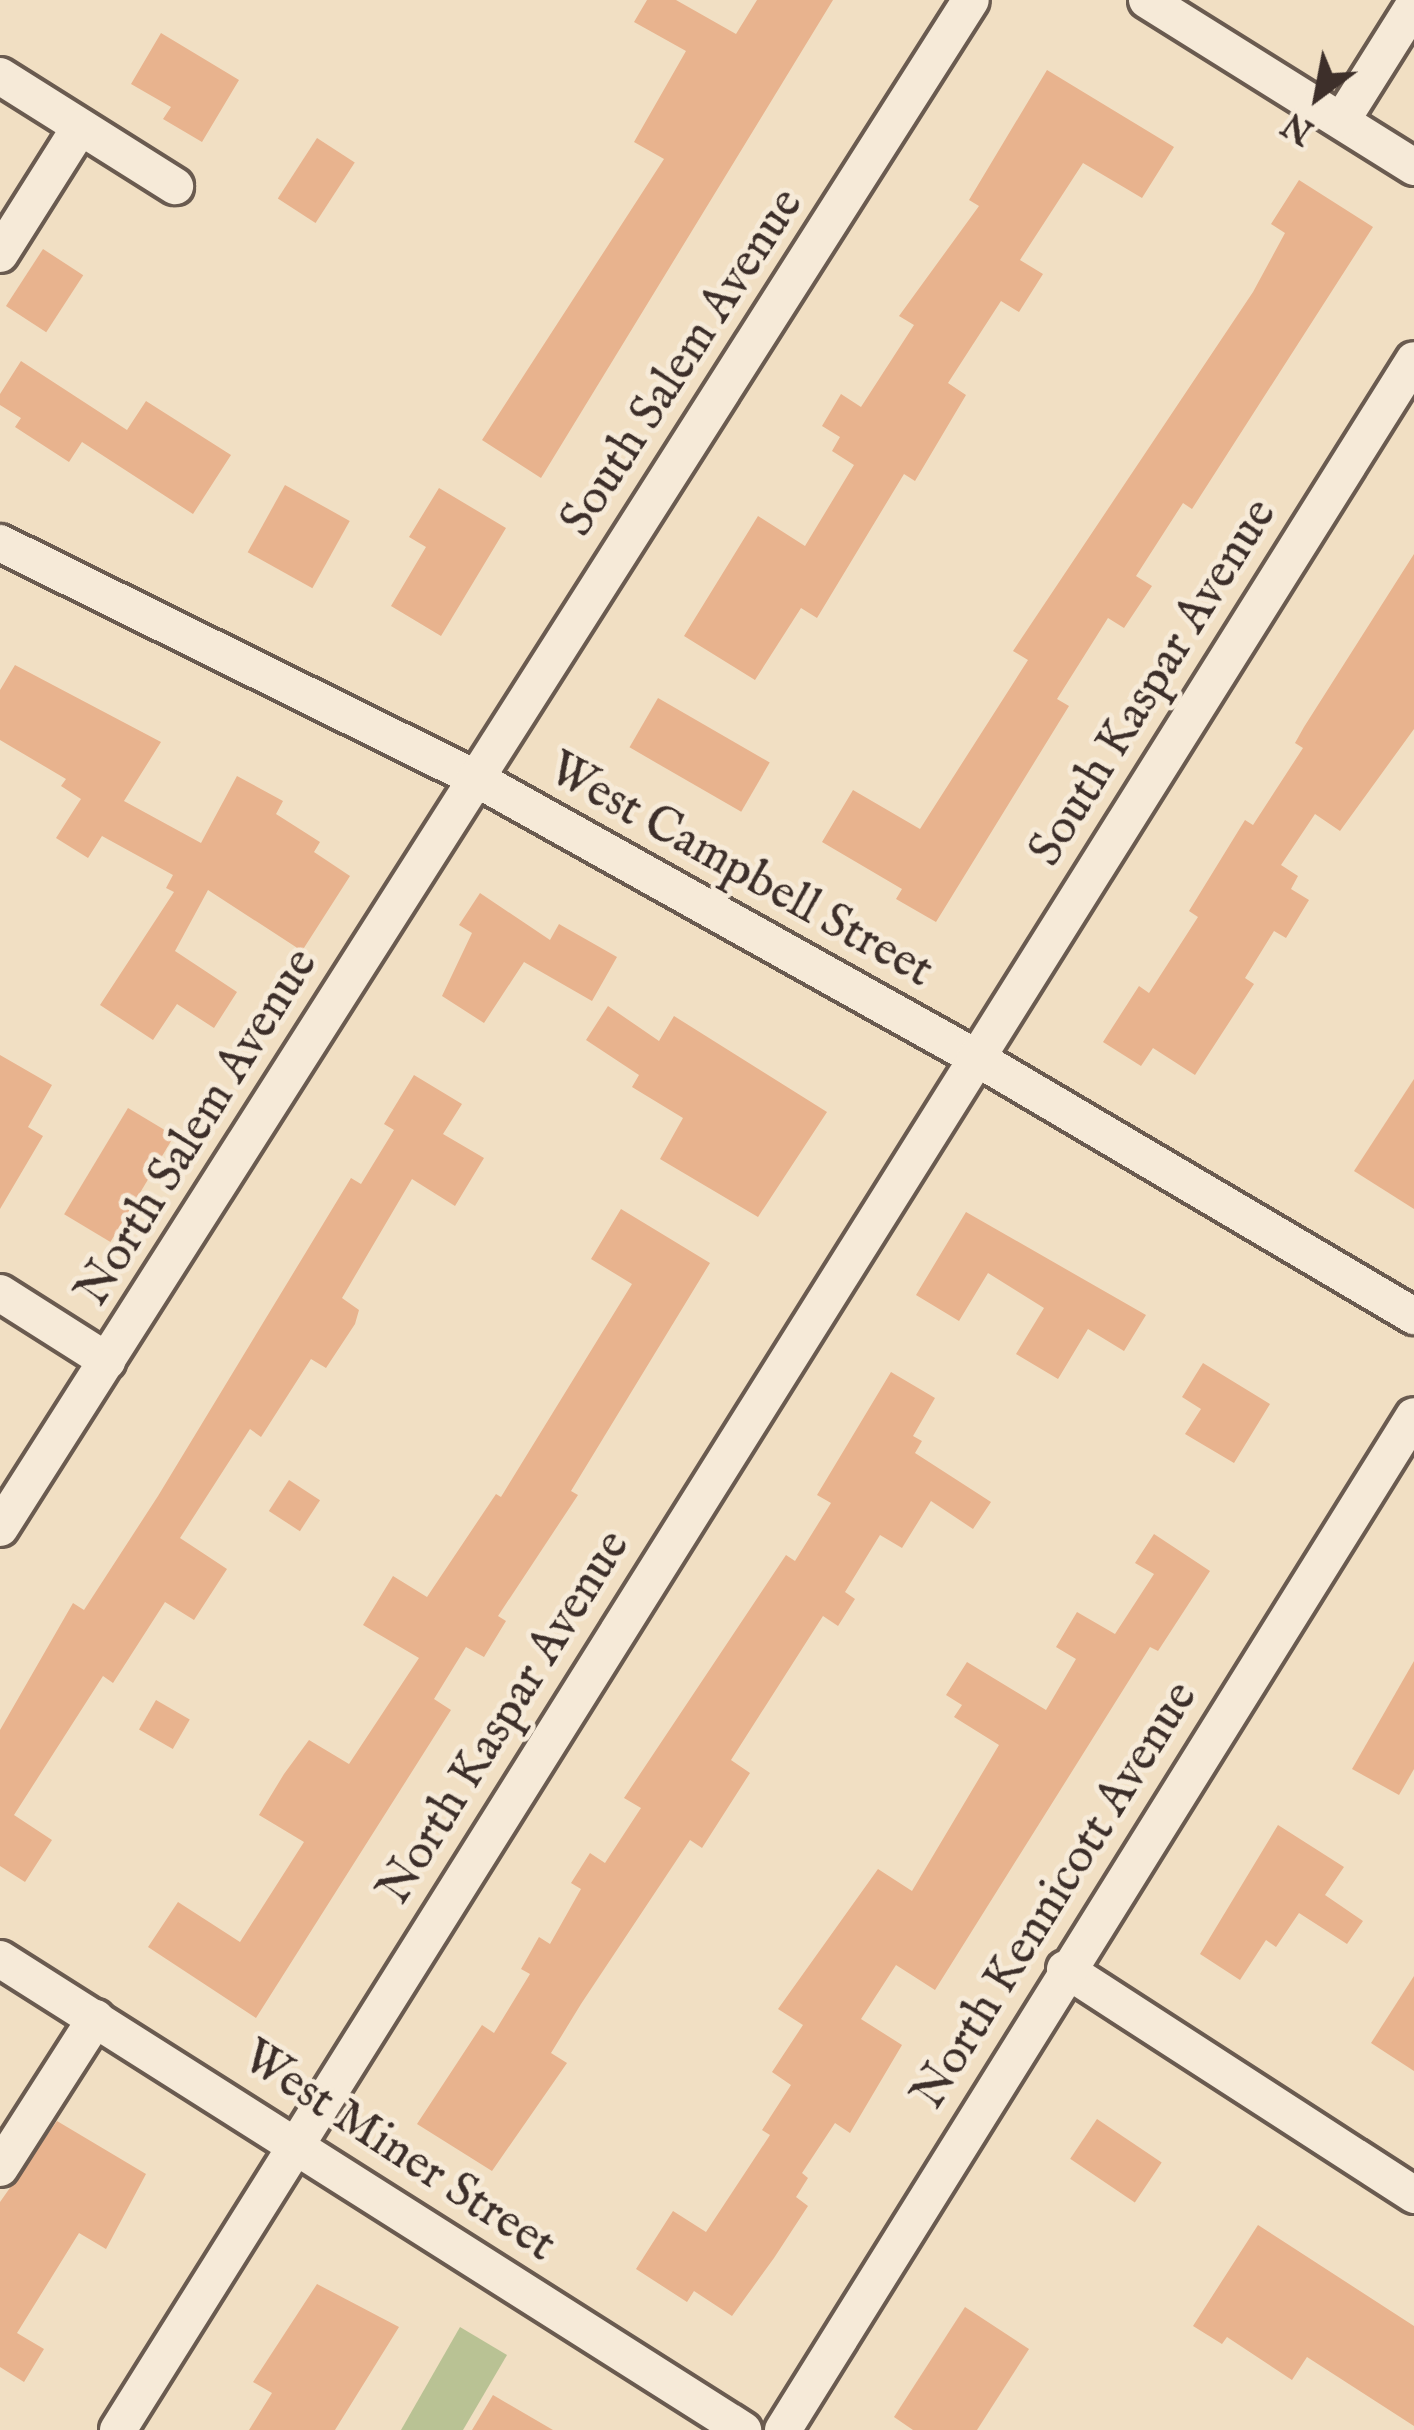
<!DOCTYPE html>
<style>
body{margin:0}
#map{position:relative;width:1414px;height:2430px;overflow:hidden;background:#f1dfc3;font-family:"IM FELL English",serif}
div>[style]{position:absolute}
.green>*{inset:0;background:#b9c294}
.building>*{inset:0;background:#e8b38e;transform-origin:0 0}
.roads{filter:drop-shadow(3px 0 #6a5b50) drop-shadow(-3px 0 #6a5b50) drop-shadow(0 3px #6a5b50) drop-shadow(0 -3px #6a5b50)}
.minor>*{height:36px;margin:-18px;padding:0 18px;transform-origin:18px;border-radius:18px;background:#f6ead8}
span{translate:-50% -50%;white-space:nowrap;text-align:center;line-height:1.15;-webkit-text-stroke:10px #f6ead8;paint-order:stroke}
.street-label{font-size:48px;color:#3d2f2a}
.north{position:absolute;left:1258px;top:36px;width:120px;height:120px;-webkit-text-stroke:9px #f6ead8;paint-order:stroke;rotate:212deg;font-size:33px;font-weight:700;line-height:48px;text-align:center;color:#3d2f2a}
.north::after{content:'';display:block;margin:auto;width:42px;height:54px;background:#3d2f2a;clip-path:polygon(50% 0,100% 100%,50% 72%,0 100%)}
</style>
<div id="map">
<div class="green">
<i style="clip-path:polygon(460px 2327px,507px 2355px,463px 2430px,401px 2430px)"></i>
</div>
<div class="building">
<i style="clip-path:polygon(647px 0,676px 0,736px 34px,757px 0,833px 0,541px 478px,482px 440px,664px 159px,634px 142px,686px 51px,634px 22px)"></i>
<i style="clip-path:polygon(161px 33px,239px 80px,202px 142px,163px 119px,171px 107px,131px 84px)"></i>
<i style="clip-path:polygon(1047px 70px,1174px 147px,1142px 198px,1083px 163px,1020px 260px,1043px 274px,1019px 312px,1001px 301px,948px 383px,966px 395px,915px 481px,904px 474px,817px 618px,801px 608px,755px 680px,684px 636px,758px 516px,805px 546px,854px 465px,832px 451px,840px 437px,822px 426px,841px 394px,861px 407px,914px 325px,899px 316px,979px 206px,969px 200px)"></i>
<i style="left:317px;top:138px;width:45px;height:72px;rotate:33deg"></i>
<i style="clip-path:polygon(1299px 180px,1373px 227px,1192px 509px,1183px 503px,1136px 576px,1152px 586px,1124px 628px,1108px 618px,1057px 699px,1069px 706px,936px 922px,896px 899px,902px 889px,822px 842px,853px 790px,920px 829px,1028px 660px,1013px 651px,1253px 292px,1285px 233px,1271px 224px)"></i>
<i style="left:43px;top:249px;width:48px;height:68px;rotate:33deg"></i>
<i style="clip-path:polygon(21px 361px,127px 430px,146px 401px,231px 455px,193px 514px,82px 442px,69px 462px,15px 427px,21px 418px,0 405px,0 394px)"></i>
<i style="left:285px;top:485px;width:74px;height:77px;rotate:29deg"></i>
<i style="clip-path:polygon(439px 488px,506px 528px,441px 636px,391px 606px,426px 547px,409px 537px)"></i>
<i style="clip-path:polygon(1414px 554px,1414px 729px,1340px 831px,1315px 814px,1281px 865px,1298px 876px,1291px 889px,1309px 900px,1286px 938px,1274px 931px,1245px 978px,1254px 984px,1195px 1075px,1153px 1048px,1141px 1066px,1103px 1042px,1139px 986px,1149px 993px,1198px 917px,1189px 911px,1245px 820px,1253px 825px,1303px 748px,1295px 743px,1304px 727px)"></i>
<i style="clip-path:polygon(15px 665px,161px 742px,124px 801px,201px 843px,237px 776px,283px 801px,276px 814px,320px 842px,314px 852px,350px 876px,302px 951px,208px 890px,175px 951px,237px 992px,214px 1028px,177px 1004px,153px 1040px,100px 1005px,174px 892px,166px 888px,173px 875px,102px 836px,88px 858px,56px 838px,81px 799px,61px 786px,66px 779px,0 740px,0 690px)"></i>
<i style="left:658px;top:698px;width:129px;height:57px;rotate:30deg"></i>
<i style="clip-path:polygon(480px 893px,550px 940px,559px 924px,617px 957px,592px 1001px,524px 962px,484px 1023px,442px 996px,472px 933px,459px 925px)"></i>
<i style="clip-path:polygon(608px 1006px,659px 1041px,674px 1016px,827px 1112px,758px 1217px,660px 1159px,683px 1118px,632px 1087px,639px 1075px,586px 1040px)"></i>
<i style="clip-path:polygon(0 1055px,52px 1085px,28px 1127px,43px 1136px,0 1209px)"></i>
<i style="clip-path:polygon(414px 1075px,462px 1104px,443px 1134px,484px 1158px,455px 1206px,412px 1179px,342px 1298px,359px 1310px,355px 1324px,326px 1368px,311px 1359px,261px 1437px,250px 1429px,180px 1538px,227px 1569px,194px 1620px,165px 1602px,113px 1683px,103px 1676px,14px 1815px,52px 1840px,25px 1882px,0 1866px,0 1730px,73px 1603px,84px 1610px,158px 1496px,351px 1178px,361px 1184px,394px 1130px,384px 1124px)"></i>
<i style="clip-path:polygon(1414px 1079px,1414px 1209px,1354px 1171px)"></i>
<i style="left:128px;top:1108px;width:54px;height:124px;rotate:31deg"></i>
<i style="clip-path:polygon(621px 1209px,710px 1263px,571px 1491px,578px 1495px,498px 1616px,506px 1621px,484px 1657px,466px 1647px,434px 1699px,451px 1710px,256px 2018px,148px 1947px,178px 1902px,240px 1942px,304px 1842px,259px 1815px,284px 1774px,309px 1740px,349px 1764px,419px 1658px,363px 1625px,393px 1576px,427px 1597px,496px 1494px,501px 1497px,632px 1284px,591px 1259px)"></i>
<i style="clip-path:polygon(966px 1212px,1146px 1315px,1124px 1351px,1088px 1329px,1058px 1379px,1016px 1354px,1044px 1308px,988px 1273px,959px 1321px,916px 1295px)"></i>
<i style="clip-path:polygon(1203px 1363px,1270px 1404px,1234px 1463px,1185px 1434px,1201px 1409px,1182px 1397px)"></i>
<i style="clip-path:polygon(891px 1372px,935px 1398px,913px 1436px,922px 1441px,915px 1453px,991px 1502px,973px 1529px,931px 1501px,902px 1548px,880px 1535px,845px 1592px,855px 1599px,838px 1626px,823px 1616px,731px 1760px,750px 1773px,702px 1848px,690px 1840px,581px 2004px,551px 2053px,567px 2063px,492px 2171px,417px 2124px,482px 2025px,494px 2033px,530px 1974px,521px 1969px,539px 1937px,550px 1944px,581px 1889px,571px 1883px,590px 1853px,605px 1863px,641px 1808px,624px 1798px,786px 1555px,795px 1561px,831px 1503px,817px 1495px)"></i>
<i style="left:289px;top:1480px;width:37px;height:37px;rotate:33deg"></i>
<i style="clip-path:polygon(1154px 1534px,1210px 1571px,1158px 1651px,1150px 1647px,935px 1990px,896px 1965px,861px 2019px,902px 2045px,850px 2133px,835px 2123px,802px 2173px,808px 2178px,796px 2197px,808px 2206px,774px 2258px,732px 2316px,694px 2291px,687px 2302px,636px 2269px,673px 2211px,706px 2232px,770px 2135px,762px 2130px,791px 2085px,772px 2072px,803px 2025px,778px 2009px,878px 1869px,912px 1891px,999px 1745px,954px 1717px,962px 1705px,946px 1695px,967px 1662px,1046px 1710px,1076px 1659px,1056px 1647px,1077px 1612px,1115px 1634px,1154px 1574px,1135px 1563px)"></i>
<i style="clip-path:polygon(1414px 1661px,1414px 1769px,1399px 1795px,1352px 1769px)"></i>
<i style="left:156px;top:1700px;width:39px;height:34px;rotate:30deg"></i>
<i style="clip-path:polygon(1278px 1825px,1344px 1867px,1325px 1895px,1363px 1921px,1347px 1944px,1299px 1913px,1276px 1947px,1266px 1940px,1240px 1980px,1200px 1954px)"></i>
<i style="clip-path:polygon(1414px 1976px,1414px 2071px,1371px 2043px)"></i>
<i style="left:1097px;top:2119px;width:78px;height:48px;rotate:34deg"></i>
<i style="clip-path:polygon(57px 2121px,146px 2174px,106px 2249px,79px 2233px,17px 2333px,44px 2349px,24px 2382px,0 2367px,0 2202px)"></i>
<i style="clip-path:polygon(1258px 2225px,1414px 2326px,1414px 2426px,1307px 2357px,1292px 2380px,1227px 2337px,1222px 2344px,1193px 2326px)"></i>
<i style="clip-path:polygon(317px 2284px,399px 2327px,335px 2430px,249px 2430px,272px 2393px,253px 2382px)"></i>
<i style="clip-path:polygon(965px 2307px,1029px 2349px,977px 2430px,913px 2430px,894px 2417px)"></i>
<i style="clip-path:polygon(493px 2395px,553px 2430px,472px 2430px)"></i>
</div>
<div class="roads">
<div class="minor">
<i style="left:1147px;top:0;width:315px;rotate:32deg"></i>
<i style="left:0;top:76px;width:207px;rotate:32.2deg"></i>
<i style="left:1342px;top:120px;width:136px;rotate:-57.9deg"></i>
<i style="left:0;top:254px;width:150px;rotate:-57.8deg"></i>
<i style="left:0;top:543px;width:530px;rotate:26.32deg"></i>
<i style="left:475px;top:778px;width:573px;rotate:29.16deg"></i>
<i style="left:975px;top:1057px;width:510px;rotate:30.54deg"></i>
<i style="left:0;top:1293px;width:127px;rotate:32.4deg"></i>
<i style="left:0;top:1528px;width:1810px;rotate:-57.57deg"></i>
<i style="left:0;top:1959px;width:880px;rotate:32.37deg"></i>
<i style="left:1065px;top:1969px;width:416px;rotate:32.9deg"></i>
<i style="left:0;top:2168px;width:178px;rotate:-57.4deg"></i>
<i style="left:118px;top:2430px;width:2442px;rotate:-57.95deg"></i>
<i style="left:783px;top:2430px;width:1194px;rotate:-58.11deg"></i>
</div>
</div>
<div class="street-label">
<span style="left:683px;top:363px;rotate:-57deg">South Salem Avenue</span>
<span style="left:1154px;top:683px;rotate:-58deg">South Kaspar Avenue</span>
<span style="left:740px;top:871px;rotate:29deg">West Campbell Street</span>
<span style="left:198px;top:1128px;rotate:-58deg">North Salem Avenue</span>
<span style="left:505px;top:1718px;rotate:-58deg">North Kaspar Avenue</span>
<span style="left:1056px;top:1896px;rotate:-58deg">North Kennicott Avenue</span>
<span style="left:398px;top:2152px;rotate:33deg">West Miner Street</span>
</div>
<div class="north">N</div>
</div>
